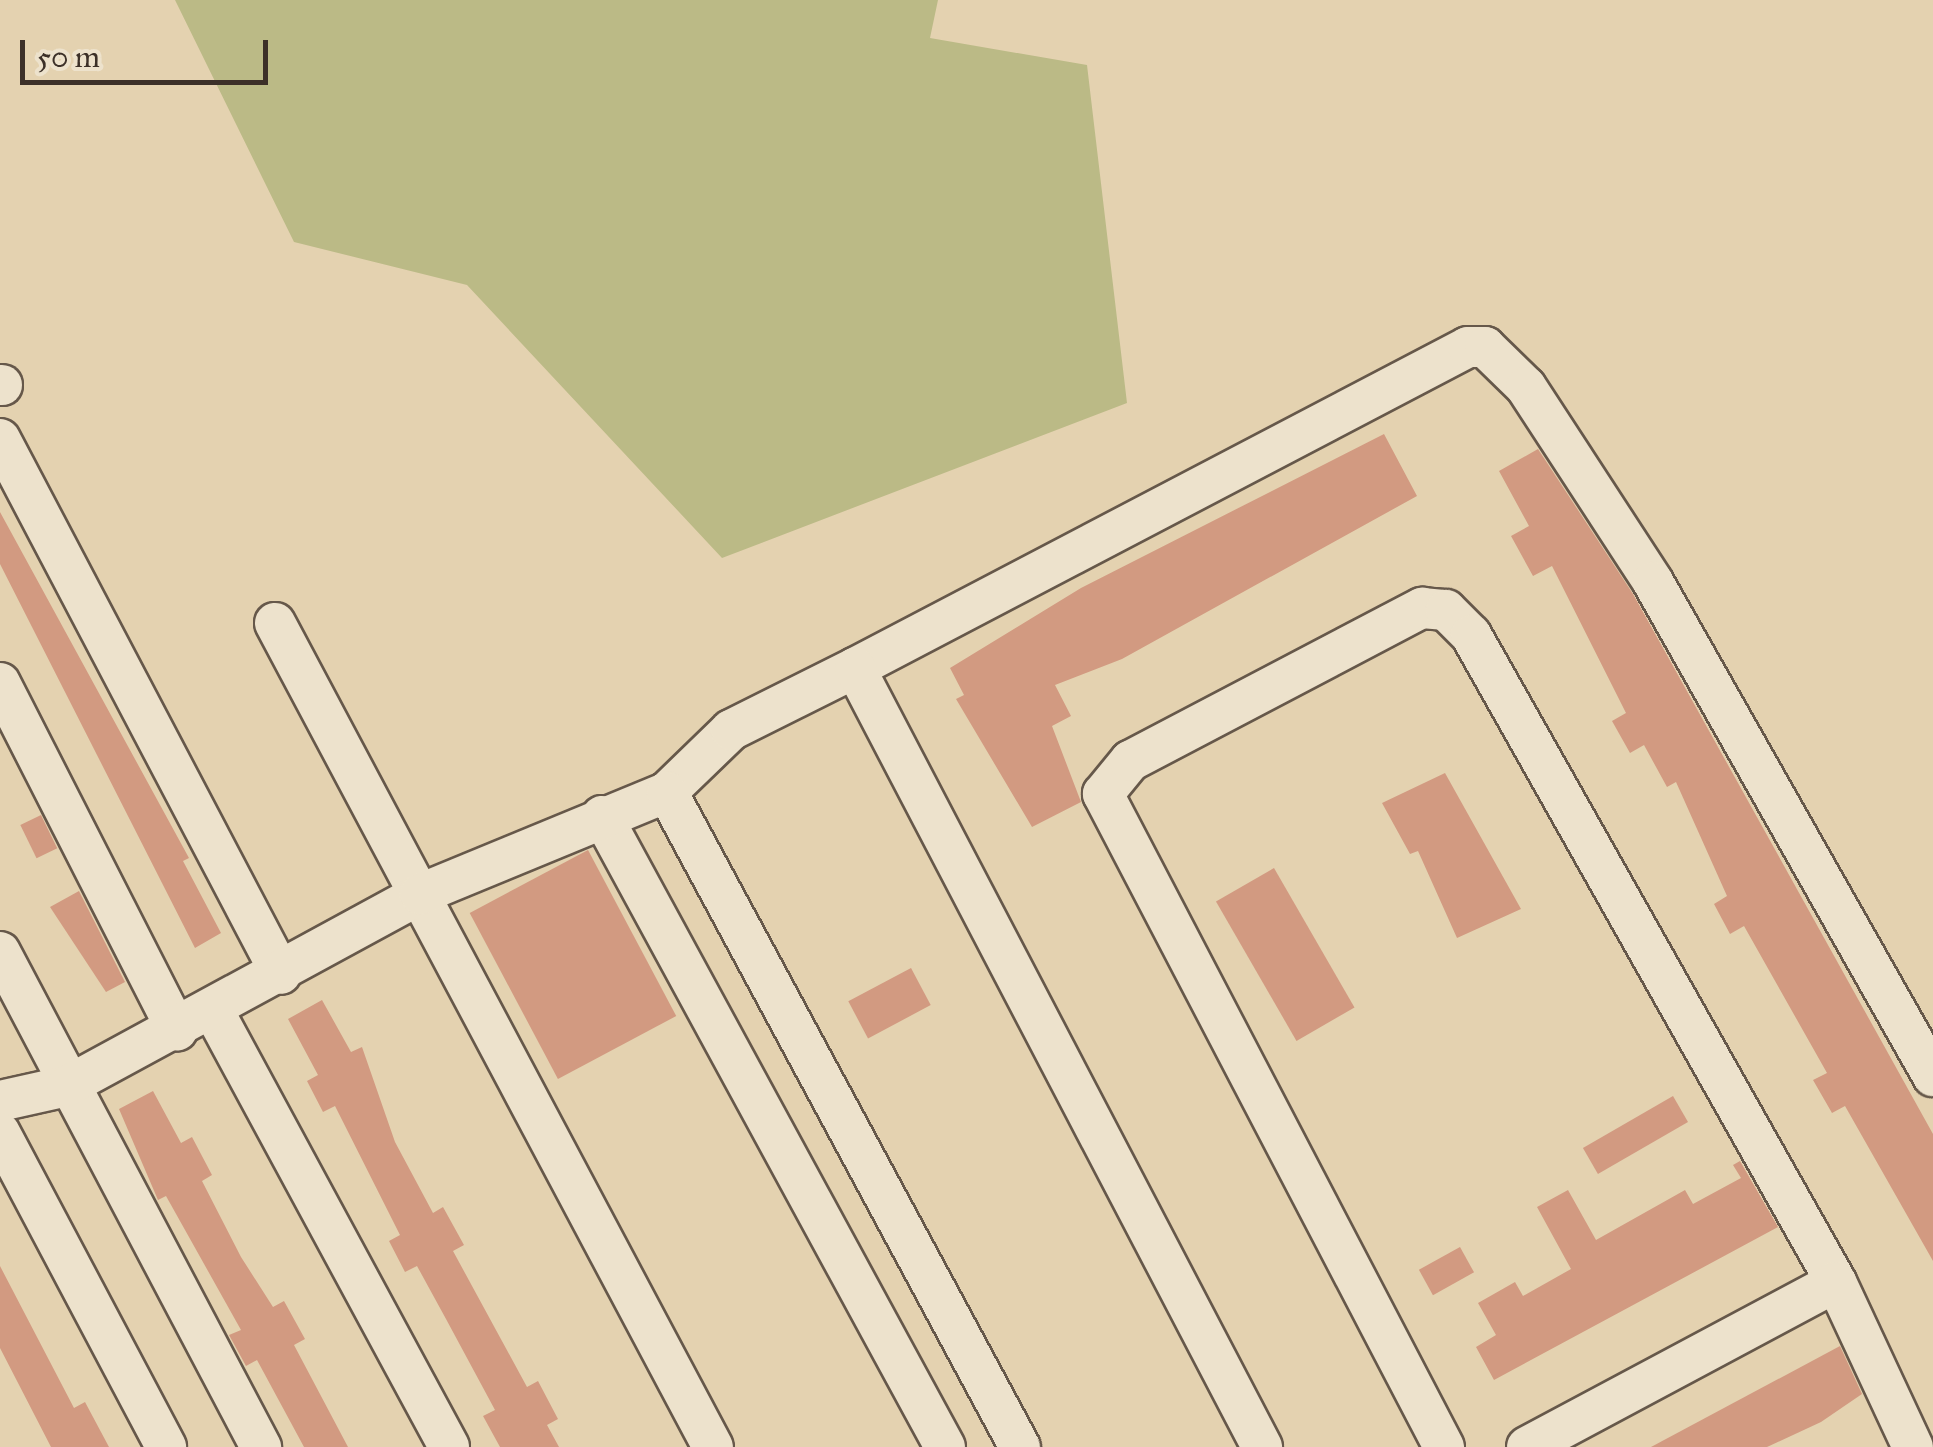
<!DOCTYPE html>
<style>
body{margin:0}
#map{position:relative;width:1933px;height:1447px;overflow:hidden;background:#e4d2b0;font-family:"IM FELL Great Primer",serif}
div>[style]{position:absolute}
.green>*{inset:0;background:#bbba86}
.building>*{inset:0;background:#d29a81;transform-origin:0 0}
.roads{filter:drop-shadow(2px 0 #66584a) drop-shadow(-2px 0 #66584a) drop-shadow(0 2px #66584a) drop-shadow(0 -2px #66584a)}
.minor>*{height:40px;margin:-20px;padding:0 20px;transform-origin:20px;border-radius:20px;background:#ede2cc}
span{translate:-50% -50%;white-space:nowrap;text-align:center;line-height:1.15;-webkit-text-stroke:8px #ede2cc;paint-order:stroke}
.scale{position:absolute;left:20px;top:40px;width:248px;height:45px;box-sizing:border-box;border:5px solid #3c3028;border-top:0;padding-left:12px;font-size:30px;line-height:35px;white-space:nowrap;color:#3c3028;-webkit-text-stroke:8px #ede2cc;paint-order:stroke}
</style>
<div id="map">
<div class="green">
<i style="clip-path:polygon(175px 0,938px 0,930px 38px,1087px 65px,1127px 403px,722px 558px,467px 285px,294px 242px)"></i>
</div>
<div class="building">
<i style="clip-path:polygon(1384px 434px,1417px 496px,1122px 659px,1055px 685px,1071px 716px,1052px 726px,1081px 802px,1032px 827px,956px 699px,964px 695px,950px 668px,1081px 588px)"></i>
<i style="clip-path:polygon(1538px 449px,1633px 594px,1933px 1134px,1933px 1261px,1845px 1106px,1832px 1113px,1813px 1080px,1827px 1073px,1744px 926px,1730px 934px,1714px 904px,1727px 896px,1676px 782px,1667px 787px,1644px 745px,1630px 753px,1612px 721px,1626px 713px,1552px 566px,1533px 576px,1511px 536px,1529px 526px,1499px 471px)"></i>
<i style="clip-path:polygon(0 512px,189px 858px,183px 861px,221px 933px,195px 948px,0 564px)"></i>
<i style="clip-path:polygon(1445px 773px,1521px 909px,1457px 938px,1418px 851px,1410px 854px,1382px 803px)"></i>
<i style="left:41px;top:815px;width:37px;height:23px;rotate:64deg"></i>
<i style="left:588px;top:850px;width:188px;height:134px;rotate:62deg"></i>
<i style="left:1274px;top:868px;width:161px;height:67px;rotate:60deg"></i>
<i style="clip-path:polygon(79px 891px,125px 982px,106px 992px,50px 907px)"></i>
<i style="left:911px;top:968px;width:42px;height:71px;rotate:62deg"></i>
<i style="clip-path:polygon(322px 1000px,351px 1052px,362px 1047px,395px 1142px,433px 1213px,443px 1207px,464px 1245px,453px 1251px,527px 1387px,538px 1381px,558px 1419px,547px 1425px,559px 1447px,500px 1447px,483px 1416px,495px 1410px,446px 1319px,417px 1266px,405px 1272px,389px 1241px,400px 1235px,335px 1106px,323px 1112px,307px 1081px,318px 1075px,288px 1019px)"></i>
<i style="clip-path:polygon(153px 1091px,181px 1143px,192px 1137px,212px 1175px,202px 1181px,241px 1257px,273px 1307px,284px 1301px,305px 1339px,294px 1345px,348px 1447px,304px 1447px,257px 1360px,246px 1366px,229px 1335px,241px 1330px,166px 1196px,158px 1200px,119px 1109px)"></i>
<i style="left:1673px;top:1096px;width:30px;height:104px;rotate:60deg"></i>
<i style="clip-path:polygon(1740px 1161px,1778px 1227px,1494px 1380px,1476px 1347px,1496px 1335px,1478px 1303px,1515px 1282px,1523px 1296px,1571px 1269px,1537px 1207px,1568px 1190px,1596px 1240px,1685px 1190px,1693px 1204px,1741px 1178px,1733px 1165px)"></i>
<i style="left:1460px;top:1247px;width:29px;height:47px;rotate:61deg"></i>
<i style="clip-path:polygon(0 1266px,74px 1408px,85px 1402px,109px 1447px,51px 1447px,0 1348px)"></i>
<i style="clip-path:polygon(1840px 1346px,1862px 1394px,1821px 1422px,1767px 1447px,1651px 1447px)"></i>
</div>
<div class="roads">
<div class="minor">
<i style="left:0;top:385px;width:2px"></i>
<i style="left:0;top:439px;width:604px;rotate:62.29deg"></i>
<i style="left:275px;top:623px;width:933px;rotate:62.01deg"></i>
<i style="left:855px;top:668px;width:692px;rotate:-27.64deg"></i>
<i style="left:1468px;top:347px;width:17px"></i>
<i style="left:1485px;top:347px;width:57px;rotate:44.3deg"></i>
<i style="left:1526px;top:387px;width:233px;rotate:56.9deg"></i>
<i style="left:1653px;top:582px;width:568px;rotate:60.46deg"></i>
<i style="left:0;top:683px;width:390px;rotate:63deg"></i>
<i style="left:667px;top:792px;width:89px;rotate:-44.1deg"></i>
<i style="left:731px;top:730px;width:139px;rotate:-26.6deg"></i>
<i style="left:855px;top:668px;width:879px;rotate:62.41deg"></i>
<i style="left:602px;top:816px;width:718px;rotate:61.47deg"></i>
<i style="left:0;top:952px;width:560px;rotate:62.2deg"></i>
<i style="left:214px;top:1012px;width:494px;rotate:61.6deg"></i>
<i style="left:0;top:1101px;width:69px;rotate:-12.6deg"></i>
<i style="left:67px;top:1086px;width:402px;rotate:-28.5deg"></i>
<i style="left:420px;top:894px;width:267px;rotate:-22.4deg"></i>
<i style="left:667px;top:792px;width:744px;rotate:61.68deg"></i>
<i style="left:0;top:1133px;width:355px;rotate:62.1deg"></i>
<i style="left:1444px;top:1447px;width:737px;rotate:-117.57deg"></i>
<i style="left:1103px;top:794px;width:43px;rotate:-50.7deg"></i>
<i style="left:1130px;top:761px;width:330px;rotate:-27.7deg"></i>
<i style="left:1422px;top:608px;width:24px;rotate:5deg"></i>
<i style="left:1446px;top:610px;width:35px;rotate:45deg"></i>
<i style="left:1471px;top:635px;width:743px;rotate:60.57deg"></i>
<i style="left:1836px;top:1282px;width:182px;rotate:65deg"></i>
<i style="left:1527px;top:1447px;width:350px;rotate:-28.1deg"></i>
</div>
</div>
<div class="scale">50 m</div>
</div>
